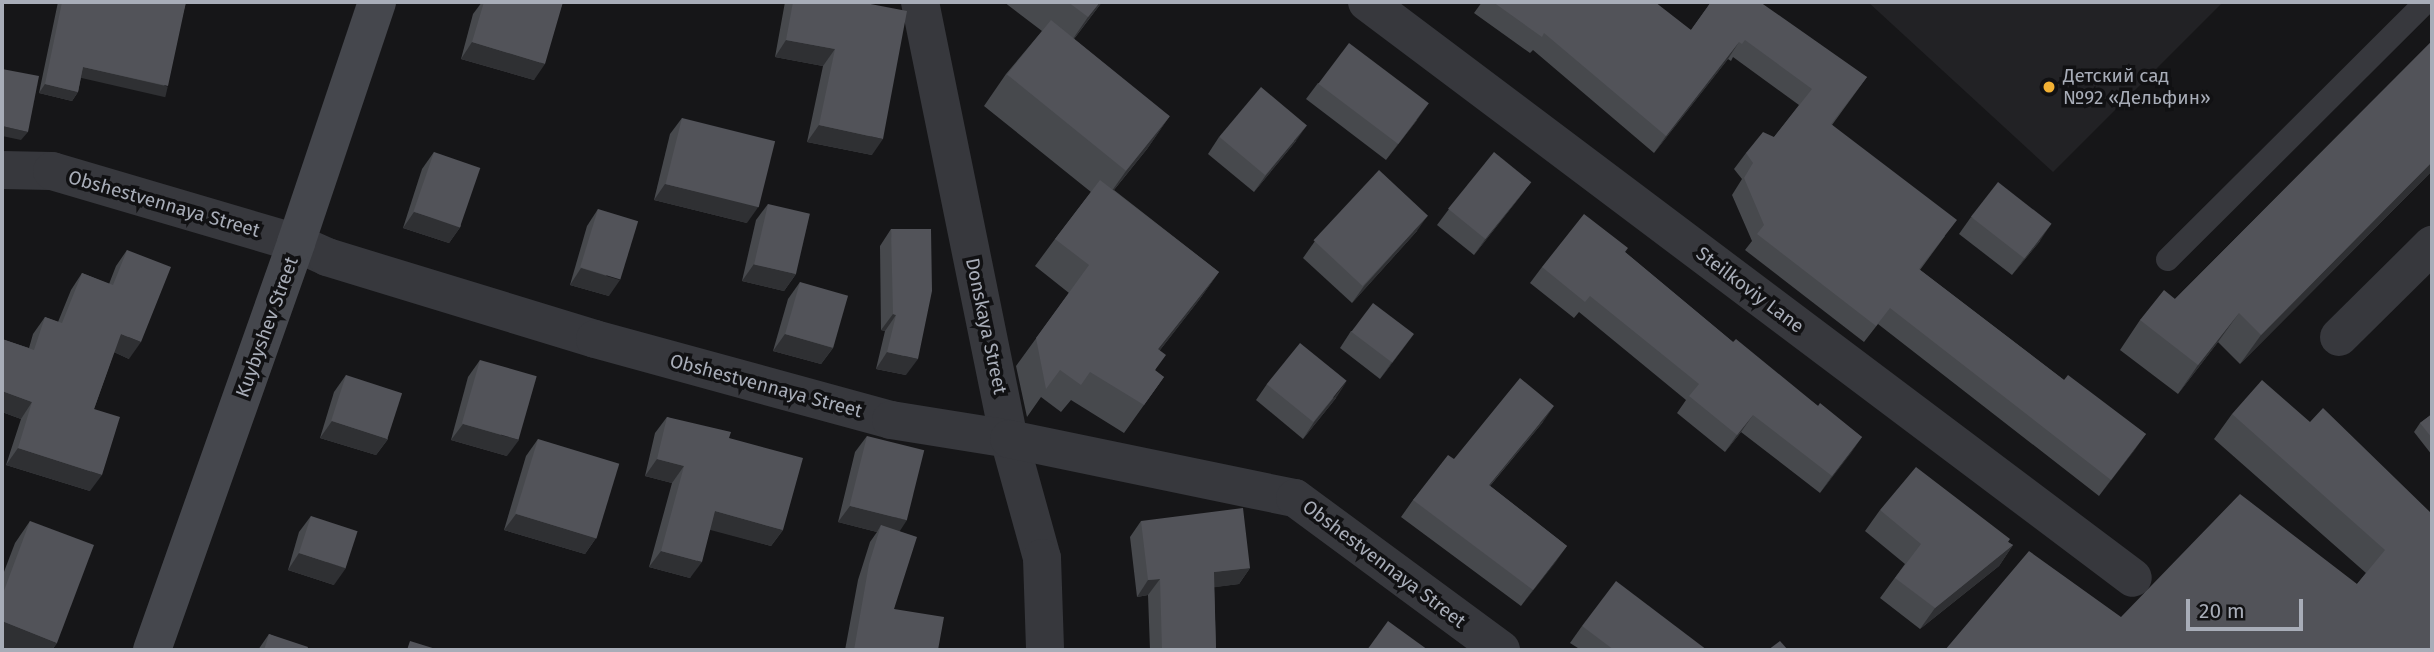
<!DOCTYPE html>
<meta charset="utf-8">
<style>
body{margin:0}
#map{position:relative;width:2434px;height:652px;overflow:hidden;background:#161618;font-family:"Fira Sans",sans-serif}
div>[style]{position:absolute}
.built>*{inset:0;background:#222225}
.lane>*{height:23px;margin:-11.5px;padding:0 11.5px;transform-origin:11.5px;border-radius:11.5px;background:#37383d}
.street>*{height:38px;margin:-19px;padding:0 19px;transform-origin:19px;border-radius:19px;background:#37383d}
.secondary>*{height:38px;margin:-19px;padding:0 19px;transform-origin:19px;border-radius:19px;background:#45474d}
.wall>*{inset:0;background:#47494d}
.shaded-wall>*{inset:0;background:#2f3033;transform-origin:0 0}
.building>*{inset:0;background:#525359;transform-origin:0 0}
.dots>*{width:19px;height:19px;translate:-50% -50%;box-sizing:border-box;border:4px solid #111113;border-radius:50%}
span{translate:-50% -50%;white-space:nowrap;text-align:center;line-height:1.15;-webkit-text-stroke:7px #111113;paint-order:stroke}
.poi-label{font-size:19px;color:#a8adb8}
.left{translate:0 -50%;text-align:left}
.street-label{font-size:19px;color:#a8adb8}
.frame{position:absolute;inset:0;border:4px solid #a8adb8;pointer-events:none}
.scale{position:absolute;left:2186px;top:599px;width:117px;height:32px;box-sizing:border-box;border:4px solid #a8adb8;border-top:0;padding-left:9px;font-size:21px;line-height:24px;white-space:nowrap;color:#a8adb8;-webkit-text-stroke:5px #111113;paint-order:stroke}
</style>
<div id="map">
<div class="built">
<i style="clip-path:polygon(1868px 2px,2223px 2px,2053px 172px)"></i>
</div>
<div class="lane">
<i style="left:2167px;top:259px;width:364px;rotate:-44.9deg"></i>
</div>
<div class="street">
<i style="left:920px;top:2px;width:446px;rotate:78.5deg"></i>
<i style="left:1009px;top:439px;width:123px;rotate:74.5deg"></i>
<i style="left:1042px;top:558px;width:92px;rotate:88.1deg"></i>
<i style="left:1367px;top:2px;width:958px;rotate:36.94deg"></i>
<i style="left:2px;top:170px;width:50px;rotate:1.1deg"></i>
<i style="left:52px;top:171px;width:254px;rotate:16.4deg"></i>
<i style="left:296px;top:243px;width:34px;rotate:24deg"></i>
<i style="left:327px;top:257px;width:280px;rotate:17deg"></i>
<i style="left:595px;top:339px;width:307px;rotate:15.3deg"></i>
<i style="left:891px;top:420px;width:120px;rotate:9.1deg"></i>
<i style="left:1009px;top:439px;width:292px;rotate:11.7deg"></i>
<i style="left:1295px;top:498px;width:256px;rotate:36.4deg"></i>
<i style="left:2339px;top:337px;width:131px;rotate:-44.7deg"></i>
</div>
<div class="secondary">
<i style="left:152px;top:650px;width:432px;rotate:-70.5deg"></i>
<i style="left:296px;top:243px;width:254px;rotate:-71.4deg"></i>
</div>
<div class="wall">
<i style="clip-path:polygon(58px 2px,186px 2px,162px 95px,81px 77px,78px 92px,72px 101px,39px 93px)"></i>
<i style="clip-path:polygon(482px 2px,563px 2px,534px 80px,461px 59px,473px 14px)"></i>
<i style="clip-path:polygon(785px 2px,860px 2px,872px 155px,807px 142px,823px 66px,775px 57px)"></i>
<i style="clip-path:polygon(1004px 2px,1102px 2px,1074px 39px,1169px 117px,1147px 149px,1114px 190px,1219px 272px,1199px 300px,1160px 350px,1155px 371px,1164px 377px,1124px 433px,1071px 400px,1061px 412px,1041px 397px,1027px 417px,1016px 366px,1069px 293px,1035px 266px,1055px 239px,1091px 192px,984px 106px,1006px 74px,1042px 31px)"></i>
<i style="clip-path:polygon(1482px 2px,1592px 2px,1691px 30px,1711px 2px,1867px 77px,1832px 125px,1945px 236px,1920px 270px,2064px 380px,2146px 434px,2099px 496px,1878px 324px,1864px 342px,1745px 250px,1752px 241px,1732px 195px,1742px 179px,1734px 169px,1746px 153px,1774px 137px,1799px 105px,1733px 57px,1731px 61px,1728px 59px,1654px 153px,1533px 50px,1530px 53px,1474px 13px)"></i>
<i style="clip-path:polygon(2432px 41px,2432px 171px,2240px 364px,2218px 342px,2178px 394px,2120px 350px,2140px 320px,2175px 299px)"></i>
<i style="clip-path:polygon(1318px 83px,1417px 120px,1386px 160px,1306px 99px)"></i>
<i style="clip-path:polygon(682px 118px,747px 223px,654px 200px,670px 134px)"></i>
<i style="clip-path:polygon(1219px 137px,1296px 141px,1254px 192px,1208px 154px)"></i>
<i style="clip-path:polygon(434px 152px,461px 226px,449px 243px,403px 228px,422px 169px)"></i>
<i style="clip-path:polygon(1531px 182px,1519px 198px,1474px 255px,1437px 225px,1449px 209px)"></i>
<i style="clip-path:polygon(768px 204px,796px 274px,784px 291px,742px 281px,756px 220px)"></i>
<i style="clip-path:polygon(598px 209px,609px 296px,570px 285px,587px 226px)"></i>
<i style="clip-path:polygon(1971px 217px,2040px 241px,2012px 275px,1959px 234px)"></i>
<i style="clip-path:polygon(891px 229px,906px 375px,876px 369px,885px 331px,881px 330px,880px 246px)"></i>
<i style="clip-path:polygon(1417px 231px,1352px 303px,1303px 258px,1315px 241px)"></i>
<i style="clip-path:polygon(127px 250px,129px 359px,114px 352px,94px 409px,90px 491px,6px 465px,21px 419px,2px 412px,2px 339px,29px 348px,33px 334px,45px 317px,58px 322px,71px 290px,82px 273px,109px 284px,116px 266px)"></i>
<i style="clip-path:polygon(1625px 252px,1733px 342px,1818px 406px,1862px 437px,1820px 493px,1741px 432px,1725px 452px,1677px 413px,1686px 400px,1579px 312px,1574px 318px,1530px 283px,1542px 267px)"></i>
<i style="clip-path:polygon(800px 282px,833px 348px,821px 364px,773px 351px,788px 299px)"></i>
<i style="clip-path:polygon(1351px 331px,1414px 334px,1380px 379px,1340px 348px)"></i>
<i style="clip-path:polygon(480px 360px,507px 456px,451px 440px,468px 377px)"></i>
<i style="clip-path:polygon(346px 375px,388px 439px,376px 455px,320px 438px,334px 392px)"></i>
<i style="clip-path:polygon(1267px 384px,1336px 398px,1303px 439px,1256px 400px)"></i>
<i style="clip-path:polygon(2232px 414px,2310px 422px,2432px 514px,2432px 650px,2121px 617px,2357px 584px,2366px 573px,2214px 439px)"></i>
<i style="clip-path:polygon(2432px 414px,2432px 455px,2414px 432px,2420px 423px)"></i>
<i style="clip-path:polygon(667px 417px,729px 438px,783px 530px,771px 546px,710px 529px,690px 578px,649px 567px,672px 483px,645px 476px,655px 433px)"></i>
<i style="clip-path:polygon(1543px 422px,1490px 486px,1567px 546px,1521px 606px,1401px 517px,1413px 500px,1454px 459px)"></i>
<i style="clip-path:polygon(867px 436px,899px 531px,894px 609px,938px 650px,845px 650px,858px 580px,870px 542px,877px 532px,838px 522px,855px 452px)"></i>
<i style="clip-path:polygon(538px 439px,596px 538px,585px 554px,504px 530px,526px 456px)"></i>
<i style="clip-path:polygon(1880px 510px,2008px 542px,2013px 545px,1999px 566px,1920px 629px,1880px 598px,1905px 564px,1865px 531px)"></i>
<i style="clip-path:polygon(311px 516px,334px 585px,288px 570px,299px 532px)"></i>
<i style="clip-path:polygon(30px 521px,57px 643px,52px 650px,4px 650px,2px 649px,2px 577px,15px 543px)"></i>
<i style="clip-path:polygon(1141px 521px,1250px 568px,1239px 584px,1214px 587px,1216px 650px,1150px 650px,1148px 595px,1137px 597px,1130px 537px)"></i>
<i style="clip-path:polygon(1582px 626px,1707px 650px,1581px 650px,1570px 643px)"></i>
<i style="clip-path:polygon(269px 634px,307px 650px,258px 650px)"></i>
</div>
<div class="shaded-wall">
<i style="clip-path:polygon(1100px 2px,1102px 2px,1066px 49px,1088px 17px)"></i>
<i style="clip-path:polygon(786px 40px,835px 49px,823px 66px,775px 57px)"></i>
<i style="clip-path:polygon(472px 42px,545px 64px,534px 80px,461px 59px)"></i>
<i style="clip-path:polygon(1739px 42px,1728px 59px,1654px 153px,1666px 136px)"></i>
<i style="left:83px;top:67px;width:87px;height:11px;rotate:13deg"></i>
<i style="clip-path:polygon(45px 84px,78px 92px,72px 101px,39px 93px)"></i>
<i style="clip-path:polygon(1429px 103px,1417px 120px,1386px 160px,1398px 144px)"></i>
<i style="clip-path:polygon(1169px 117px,1147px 149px,1104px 202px,1126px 171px)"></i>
<i style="clip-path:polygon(819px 125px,883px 139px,872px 155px,807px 142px)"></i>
<i style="clip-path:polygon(1307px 125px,1296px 141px,1254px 192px,1266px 175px)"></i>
<i style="clip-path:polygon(2px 126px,28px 132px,21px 140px,2px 136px)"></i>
<i style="clip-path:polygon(2432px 162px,2432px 171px,2240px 364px,2261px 335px)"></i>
<i style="clip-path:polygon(1531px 182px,1519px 198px,1474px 255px,1486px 238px)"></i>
<i style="clip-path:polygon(665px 184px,759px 206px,747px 223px,654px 200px)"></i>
<i style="clip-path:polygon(414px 212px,461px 226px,449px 243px,403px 228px)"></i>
<i style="clip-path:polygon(1428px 215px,1417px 231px,1352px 303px,1364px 286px)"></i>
<i style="clip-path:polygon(2051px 224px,2040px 241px,2012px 275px,2024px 259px)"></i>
<i style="clip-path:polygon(754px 264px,796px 274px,784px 291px,742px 281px)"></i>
<i style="clip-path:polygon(581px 268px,620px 280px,609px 296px,570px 285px)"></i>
<i style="clip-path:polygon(1219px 272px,1199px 300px,1139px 377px,1158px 349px)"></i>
<i style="clip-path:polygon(2239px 313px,2218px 342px,2178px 394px,2198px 365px)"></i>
<i style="clip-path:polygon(893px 314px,896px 315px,885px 331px,881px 330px)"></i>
<i style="clip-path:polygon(121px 334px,141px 342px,129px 359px,109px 350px)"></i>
<i style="clip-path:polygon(785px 334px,833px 348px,821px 364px,773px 351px)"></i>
<i style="clip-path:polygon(1414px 334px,1402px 350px,1380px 379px,1392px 362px)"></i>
<i style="clip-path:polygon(887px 352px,918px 359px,906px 375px,876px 369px)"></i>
<i style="clip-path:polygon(1347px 381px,1336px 398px,1303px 439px,1314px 422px)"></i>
<i style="clip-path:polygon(2px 391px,32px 402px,21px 419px,2px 412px)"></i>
<i style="clip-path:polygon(1554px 406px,1543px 422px,1477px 501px,1489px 485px)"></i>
<i style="clip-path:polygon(1753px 415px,1741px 432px,1725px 452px,1737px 435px)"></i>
<i style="clip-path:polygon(332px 421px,388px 439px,376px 455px,320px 438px)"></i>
<i style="clip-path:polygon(463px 424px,519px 440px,507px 456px,451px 440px)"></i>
<i style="clip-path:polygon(2146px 434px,2134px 451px,2099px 496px,2111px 480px)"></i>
<i style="clip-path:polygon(1862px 437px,1851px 453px,1820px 493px,1832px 476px)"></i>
<i style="clip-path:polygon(18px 448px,102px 475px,90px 491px,6px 465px)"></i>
<i style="clip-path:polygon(657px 459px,684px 466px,672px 483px,645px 476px)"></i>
<i style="clip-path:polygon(850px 506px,907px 520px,896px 537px,881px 525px,877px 532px,838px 522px)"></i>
<i style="clip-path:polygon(715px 511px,783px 530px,771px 546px,703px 528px)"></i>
<i style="clip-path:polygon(516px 514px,596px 538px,585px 554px,504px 530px)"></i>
<i style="clip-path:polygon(2013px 545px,1999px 566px,1920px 629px,1935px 608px)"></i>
<i style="clip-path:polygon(1567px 546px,1555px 563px,1521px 606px,1533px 590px)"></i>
<i style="clip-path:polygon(661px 551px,702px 562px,690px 578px,649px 567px)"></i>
<i style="clip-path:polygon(299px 553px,346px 568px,334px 585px,288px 570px)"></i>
<i style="clip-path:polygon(1250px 568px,1239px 584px,1202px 589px,1214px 572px)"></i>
<i style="clip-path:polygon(1160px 579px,1148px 595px,1137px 597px,1148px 580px)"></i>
<i style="clip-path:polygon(2px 621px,57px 643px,52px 650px,4px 650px,2px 649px)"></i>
</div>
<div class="building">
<i style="clip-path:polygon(62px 2px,186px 2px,168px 86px,83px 67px,78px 92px,45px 84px)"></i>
<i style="clip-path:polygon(484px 2px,501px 2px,507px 4px,508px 2px,563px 2px,545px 64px,472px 42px)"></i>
<i style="clip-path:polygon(793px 2px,860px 2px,907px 11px,883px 139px,819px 125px,835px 49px,786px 40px)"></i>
<i style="clip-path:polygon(1068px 2px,1100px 2px,1088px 17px)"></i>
<i style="clip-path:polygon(1493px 2px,1655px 2px,1691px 30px,1711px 2px,1760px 2px,1867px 77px,1831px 124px,1957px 220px,1919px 269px,2064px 380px,2068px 375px,2146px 434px,2111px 480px,1890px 308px,1876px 326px,1757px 234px,1764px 225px,1744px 178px,1753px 163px,1746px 153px,1763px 132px,1774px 137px,1812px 89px,1745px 40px,1742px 44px,1739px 42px,1666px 136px,1544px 33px,1542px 37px)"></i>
<i style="left:1051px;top:20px;width:153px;height:70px;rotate:39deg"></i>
<i style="clip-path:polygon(2432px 41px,2432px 162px,2261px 335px,2239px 313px,2198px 365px,2140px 320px,2164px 290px,2175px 299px)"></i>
<i style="left:1349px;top:43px;width:100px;height:51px;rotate:37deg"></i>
<i style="clip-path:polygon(2px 69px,39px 76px,28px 132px,2px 126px)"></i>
<i style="left:1261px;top:87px;width:60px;height:65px;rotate:40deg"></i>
<i style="left:682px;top:118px;width:96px;height:68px;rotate:14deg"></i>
<i style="left:434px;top:152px;width:49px;height:63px;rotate:19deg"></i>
<i style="left:1494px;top:152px;width:48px;height:73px;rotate:39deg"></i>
<i style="left:1379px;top:170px;width:67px;height:96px;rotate:43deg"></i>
<i style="clip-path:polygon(1100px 180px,1219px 272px,1158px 349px,1166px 355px,1155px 370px,1164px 377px,1144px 405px,1090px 372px,1081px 385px,1060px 370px,1046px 389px,1036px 338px,1089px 265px,1055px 239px)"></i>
<i style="left:1998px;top:182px;width:68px;height:44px;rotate:38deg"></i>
<i style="left:768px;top:204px;width:43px;height:62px;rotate:13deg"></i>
<i style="left:598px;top:209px;width:42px;height:61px;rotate:17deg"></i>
<i style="clip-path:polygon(1584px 214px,1628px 248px,1625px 252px,1733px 342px,1736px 339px,1818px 406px,1820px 403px,1862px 437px,1832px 476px,1753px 415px,1737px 435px,1689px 396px,1699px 384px,1590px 296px,1585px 302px,1542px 267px)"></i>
<i style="clip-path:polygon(891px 229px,931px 229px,932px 291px,918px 359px,887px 352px,896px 315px,893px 314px)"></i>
<i style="clip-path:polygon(127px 250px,171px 267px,141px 342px,121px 334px,94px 409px,120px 417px,102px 475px,18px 448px,32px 402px,2px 391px,2px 339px,34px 350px,45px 317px,62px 323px,82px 273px,113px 285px)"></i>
<i style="left:800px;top:282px;width:50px;height:54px;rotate:16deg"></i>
<i style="left:1373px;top:303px;width:51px;height:36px;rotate:37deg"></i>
<i style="left:1300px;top:343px;width:60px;height:53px;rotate:39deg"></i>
<i style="left:480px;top:360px;width:59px;height:66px;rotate:16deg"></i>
<i style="left:346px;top:375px;width:59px;height:48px;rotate:18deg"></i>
<i style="clip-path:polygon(1520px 378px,1554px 406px,1489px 485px,1567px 546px,1533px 590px,1413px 500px,1448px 455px,1454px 459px)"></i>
<i style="clip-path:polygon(2262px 380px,2310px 422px,2323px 408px,2432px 514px,2432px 650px,1945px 650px,2029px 551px,2121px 617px,2240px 494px,2357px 584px,2385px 550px,2232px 414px)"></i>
<i style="clip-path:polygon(2432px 414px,2432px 438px,2420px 423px)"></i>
<i style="clip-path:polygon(667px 417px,731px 432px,729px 438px,803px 458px,783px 530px,715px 511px,702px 562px,661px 551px,684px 466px,657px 459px)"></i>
<i style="left:867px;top:436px;width:59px;height:72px;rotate:14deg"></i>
<i style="left:538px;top:439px;width:85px;height:78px;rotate:17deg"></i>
<i style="clip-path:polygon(1916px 467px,2010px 539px,2008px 542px,2013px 545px,1935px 608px,1895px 578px,1921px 544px,1880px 510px)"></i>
<i style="clip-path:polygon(1243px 508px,1250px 568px,1214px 572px,1216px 650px,1162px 650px,1160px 579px,1148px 580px,1141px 521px)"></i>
<i style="left:311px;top:516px;width:49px;height:39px;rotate:18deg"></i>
<i style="clip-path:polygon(30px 521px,94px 545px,57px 643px,2px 621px,2px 596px)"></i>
<i style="clip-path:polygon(881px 525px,917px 537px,894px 609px,944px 617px,938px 650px,854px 650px,869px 564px)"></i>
<i style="clip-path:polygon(1616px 581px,1707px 650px,1614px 650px,1582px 626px)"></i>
<i style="clip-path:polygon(1388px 621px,1428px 650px,1367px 650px)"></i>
<i style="clip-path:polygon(269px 634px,308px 647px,307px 650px,264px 650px)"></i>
<i style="clip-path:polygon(410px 641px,439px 650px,407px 650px)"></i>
<i style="clip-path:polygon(1780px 641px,1788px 650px,1768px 650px)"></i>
</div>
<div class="dots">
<i style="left:2049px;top:87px;background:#f2b134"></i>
</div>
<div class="poi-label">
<span class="left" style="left:2063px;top:87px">Детский сад<br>№92 «Дельфин»</span>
</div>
<div class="street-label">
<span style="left:164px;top:204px;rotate:16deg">Obshestvennaya Street</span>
<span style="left:1750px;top:290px;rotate:37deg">Steilkoviy Lane</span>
<span style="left:986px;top:326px;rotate:78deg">Donskaya Street</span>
<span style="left:267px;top:327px;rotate:-70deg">Kuybyshev Street</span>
<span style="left:766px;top:386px;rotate:15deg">Obshestvennaya Street</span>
<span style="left:1384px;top:564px;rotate:37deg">Obshestvennaya Street</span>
</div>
<div class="frame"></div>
<div class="scale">20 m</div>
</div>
